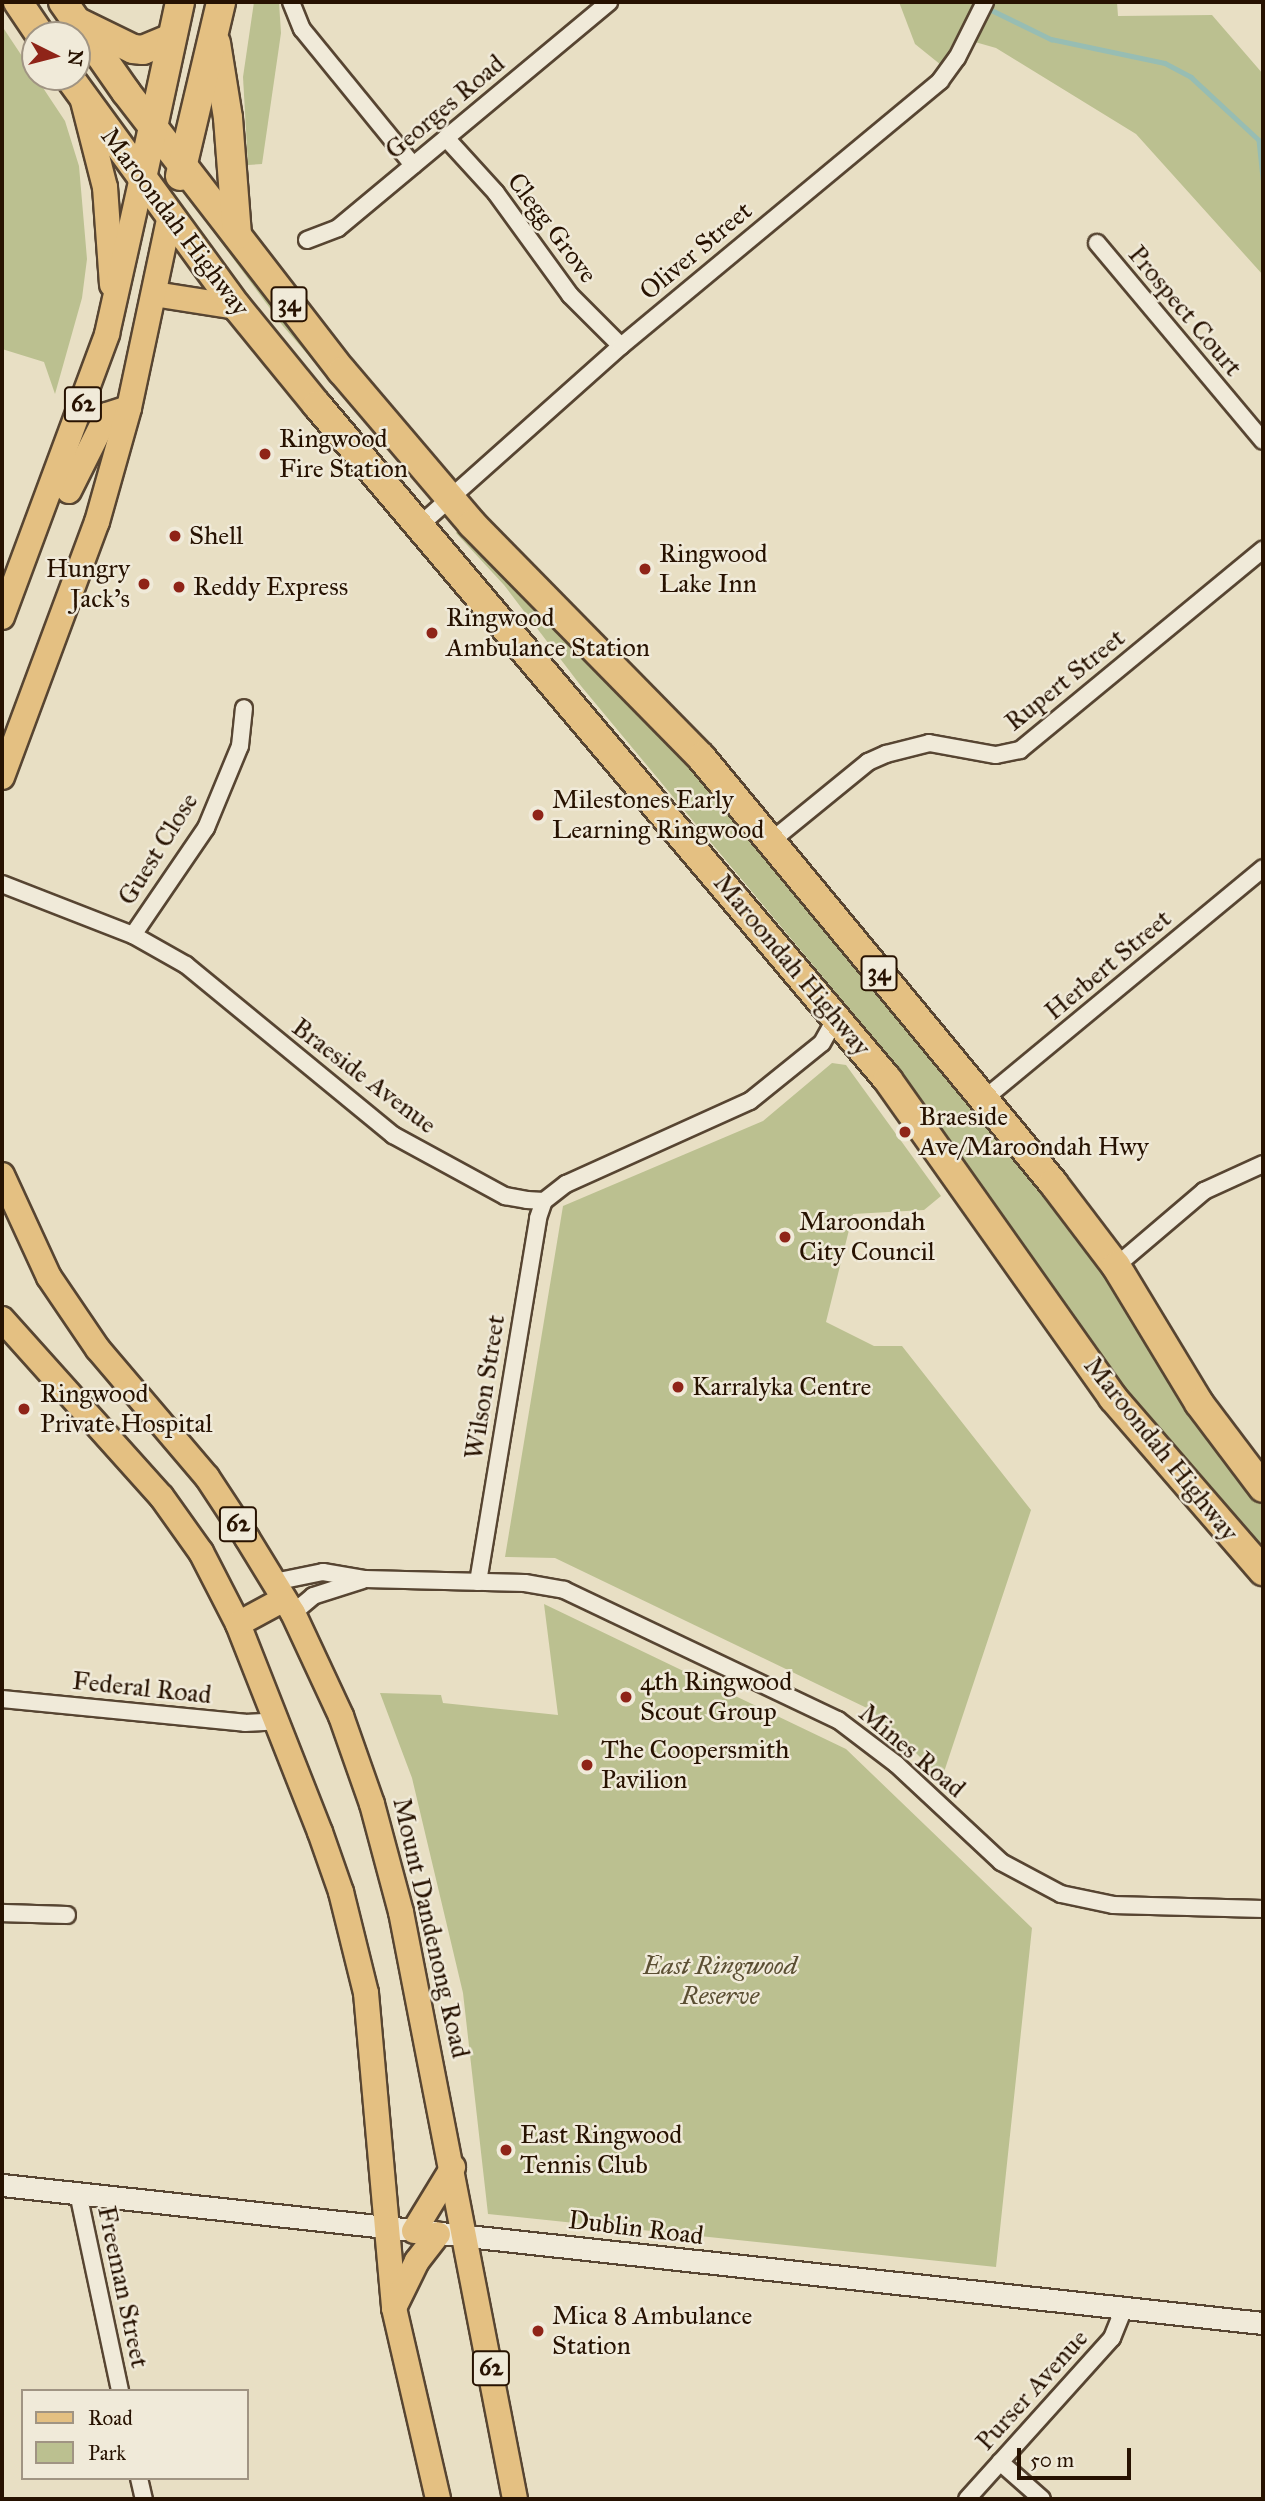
<!DOCTYPE html>
<style>
body{margin:0}
#map{position:relative;width:1265px;height:2501px;overflow:hidden;background:#e8dfc4;font-family:"IM FELL Great Primer",serif}
div>[style]{position:absolute}
.green>*{inset:0;background:#bbc090}
.stream>*{height:4.5px;margin:-2.25px;padding:0 2.25px;transform-origin:2.25px;border-radius:2.25px;background:#97bdb3}
.roads{filter:drop-shadow(2px 0 #574532) drop-shadow(-2px 0 #574532) drop-shadow(0 2px #574532) drop-shadow(0 -2px #574532)}
.street>*{height:16px;margin:-8px;padding:0 8px;transform-origin:8px;border-radius:8px;background:#f0ead9}
.secondary>*{height:21px;margin:-10.5px;padding:0 10.5px;transform-origin:10.5px;border-radius:10.5px;background:#f0ead9}
.primary>*{height:24px;margin:-12px;padding:0 12px;transform-origin:12px;border-radius:12px;background:#e4c082}
.highway>*{height:28px;margin:-14px;padding:0 14px;transform-origin:14px;border-radius:14px;background:#e4c082}
.dots>*{width:19px;height:19px;translate:-50% -50%;box-sizing:border-box;border:4px solid #f0ead9;border-radius:50%}
span{translate:-50% -50%;white-space:nowrap;text-align:center;line-height:1.15;-webkit-text-stroke:5px #f0ead9;paint-order:stroke}
.shield-label span{padding:2px 5px;background:#f0ead9;border:2px solid;border-radius:5px;-webkit-text-stroke-width:0}
.shield-label{font-size:24px;color:#271201;font-weight:700}
.street-label{font-size:26px;color:#271201}
.poi-label{font-size:26px;color:#271201}
.left{translate:0 -50%;text-align:left}
.right{translate:-100% -50%;text-align:right}
.park-label{font-size:26px;color:#5b4f33;font-style:italic}
.frame{position:absolute;inset:0;border:4px solid #271201;pointer-events:none}
.legend{position:absolute;left:21px;top:2389px;width:228px;height:91px;box-sizing:border-box;background:#f0ead9;border:2px solid #a09483;margin:0;padding:9px 12px;list-style:none;font-size:21px;color:#271201}
.legend li{display:flex;align-items:center;gap:14px;height:35px}
.legend b{width:35px;border:2px solid #a09483}
.north{position:absolute;left:21px;top:21px;width:70px;height:70px;box-sizing:border-box;background:#f0ead9;border:2px solid #a09483;border-radius:50%;rotate:96deg;font-size:19px;font-weight:700;line-height:28px;text-align:center;color:#271201}
.north::after{content:'';display:block;margin:auto;width:24px;height:32px;background:#8f2418;clip-path:polygon(50% 0,100% 100%,50% 72%,0 100%)}
.scale{position:absolute;left:1017px;top:2448px;width:114px;height:32px;box-sizing:border-box;border:4px solid #271201;border-top:0;padding-left:9px;font-size:21px;line-height:24px;white-space:nowrap;color:#271201;-webkit-text-stroke:5px #f0ead9;paint-order:stroke}
</style>
<div id="map">
<div class="green">
<i style="clip-path:polygon(254px 2px,279px 2px,281px 33px,262px 164px,248px 165px,243px 77px)"></i>
<i style="clip-path:polygon(899px 2px,975px 2px,941px 65px,915px 44px)"></i>
<i style="clip-path:polygon(995px 2px,1117px 2px,1118px 16px,1212px 15px,1263px 74px,1263px 275px,1136px 134px,996px 48px,975px 42px)"></i>
<i style="clip-path:polygon(2px 26px,65px 121px,79px 166px,87px 259px,82px 298px,55px 394px,44px 362px,2px 349px)"></i>
<i style="clip-path:polygon(201px 207px,324px 369px,323px 372px,283px 326px,198px 211px)"></i>
<i style="clip-path:polygon(459px 529px,668px 739px,1055px 1206px,1134px 1315px,1221px 1455px,1263px 1505px,1263px 1553px,1125px 1389px,857px 1018px,581px 686px,504px 585px,456px 533px)"></i>
<i style="clip-path:polygon(832px 1063px,846px 1065px,941px 1196px,924px 1210px,853px 1214px,826px 1322px,874px 1346px,902px 1346px,1031px 1510px,942px 1778px,871px 1710px,555px 1558px,505px 1557px,563px 1206px,763px 1121px)"></i>
<i style="clip-path:polygon(544px 1604px,846px 1749px,1032px 1928px,996px 2267px,488px 2214px,463px 1993px,412px 1778px,380px 1693px,441px 1695px,443px 1703px,558px 1715px)"></i>
</div>
<div class="stream">
<i style="left:975px;top:2px;width:85px;rotate:26deg"></i>
<i style="left:1051px;top:39px;width:116px;rotate:11.9deg"></i>
<i style="left:1165px;top:63px;width:30px;rotate:28deg"></i>
<i style="left:1191px;top:77px;width:93px;rotate:42.8deg"></i>
<i style="left:1259px;top:140px;width:39px;rotate:84deg"></i>
</div>
<div class="roads">
<div class="street">
<i style="left:291px;top:2px;width:29px;rotate:68deg"></i>
<i style="left:302px;top:29px;width:176px;rotate:50.8deg"></i>
<i style="left:446px;top:138px;width:74px;rotate:47.7deg"></i>
<i style="left:496px;top:193px;width:126px;rotate:54deg"></i>
<i style="left:570px;top:295px;width:72px;rotate:45deg"></i>
<i style="left:307px;top:240px;width:33px;rotate:-21deg"></i>
<i style="left:338px;top:228px;width:353px;rotate:-39.8deg"></i>
<i style="left:1097px;top:243px;width:258px;rotate:50deg"></i>
<i style="left:420px;top:525px;width:269px;rotate:-41.7deg"></i>
<i style="left:621px;top:346px;width:415px;rotate:-39.7deg"></i>
<i style="left:940px;top:81px;width:29px;rotate:-54deg"></i>
<i style="left:957px;top:58px;width:63px;rotate:-63.4deg"></i>
<i style="left:770px;top:842px;width:127px;rotate:-39.2deg"></i>
<i style="left:868px;top:762px;width:20px;rotate:-24deg"></i>
<i style="left:886px;top:754px;width:44px;rotate:-14.3deg"></i>
<i style="left:929px;top:743px;width:68px;rotate:10.2deg"></i>
<i style="left:996px;top:755px;width:25px;rotate:-12deg"></i>
<i style="left:1020px;top:750px;width:315px;rotate:-39.5deg"></i>
<i style="left:2px;top:884px;width:141px;rotate:21.3deg"></i>
<i style="left:133px;top:935px;width:61px;rotate:29.5deg"></i>
<i style="left:186px;top:965px;width:268px;rotate:39.4deg"></i>
<i style="left:393px;top:1135px;width:128px;rotate:28.6deg"></i>
<i style="left:505px;top:1196px;width:22px;rotate:10deg"></i>
<i style="left:527px;top:1200px;width:17px;rotate:3deg"></i>
<i style="left:544px;top:1201px;width:28px;rotate:-38deg"></i>
<i style="left:566px;top:1184px;width:202px;rotate:-24.3deg"></i>
<i style="left:750px;top:1101px;width:92px;rotate:-38.9deg"></i>
<i style="left:822px;top:1043px;width:29px;rotate:-61deg"></i>
<i style="left:133px;top:935px;width:130px;rotate:-55.7deg"></i>
<i style="left:206px;top:828px;width:89px;rotate:-67.5deg"></i>
<i style="left:240px;top:746px;width:38px;rotate:-84deg"></i>
<i style="left:984px;top:1099px;width:362px;rotate:-39.6deg"></i>
<i style="left:1116px;top:1266px;width:116px;rotate:-40.4deg"></i>
<i style="left:1204px;top:1191px;width:65px;rotate:-24.6deg"></i>
<i style="left:274px;top:1582px;width:50px;rotate:-11.5deg"></i>
<i style="left:323px;top:1572px;width:43px;rotate:9.5deg"></i>
<i style="left:365px;top:1579px;width:160px;rotate:1.4deg"></i>
<i style="left:525px;top:1583px;width:40px;rotate:10deg"></i>
<i style="left:564px;top:1590px;width:303px;rotate:25.4deg"></i>
<i style="left:838px;top:1720px;width:73px;rotate:37.2deg"></i>
<i style="left:896px;top:1764px;width:144px;rotate:43deg"></i>
<i style="left:1001px;top:1862px;width:68px;rotate:28.1deg"></i>
<i style="left:1061px;top:1894px;width:53px;rotate:11.9deg"></i>
<i style="left:1113px;top:1905px;width:150px;rotate:1.5deg"></i>
<i style="left:478px;top:1582px;width:369px;rotate:-80.6deg"></i>
<i style="left:538px;top:1218px;width:18px;rotate:-71deg"></i>
<i style="left:293px;top:1613px;width:26px;rotate:-40deg"></i>
<i style="left:313px;top:1596px;width:52px;rotate:-17.7deg"></i>
<i style="left:2px;top:1699px;width:244px;rotate:5.6deg"></i>
<i style="left:245px;top:1723px;width:33px;rotate:-3deg"></i>
<i style="left:2px;top:1913px;width:65px;rotate:1.8deg"></i>
<i style="left:78px;top:2193px;width:202px;rotate:78deg"></i>
<i style="left:1000px;top:2462px;width:56px;rotate:41.4deg"></i>
<i style="left:139px;top:2478px;width:22px;rotate:77deg"></i>
<i style="left:967px;top:2499px;width:217px;rotate:-48deg"></i>
<i style="left:1112px;top:2338px;width:32px;rotate:-68deg"></i>
</div>
<div class="secondary">
<i style="left:2px;top:2185px;width:1269px;rotate:6.25deg"></i>
</div>
<div class="primary">
<i style="left:83px;top:101px;width:89px;rotate:75.7deg"></i>
<i style="left:105px;top:187px;width:98px;rotate:85.9deg"></i>
<i style="left:154px;top:294px;width:84px;rotate:8.9deg"></i>
<i style="left:69px;top:491px;width:85px;rotate:-63.4deg"></i>
<i style="left:107px;top:415px;width:23px;rotate:-18deg"></i>
<i style="left:2px;top:617px;width:302px;rotate:-69.6deg"></i>
<i style="left:107px;top:334px;width:160px;rotate:-77.4deg"></i>
<i style="left:2px;top:777px;width:272px;rotate:-69.6deg"></i>
<i style="left:97px;top:522px;width:118px;rotate:-74.3deg"></i>
<i style="left:129px;top:408px;width:197px;rotate:-78deg"></i>
<i style="left:2px;top:1175px;width:112px;rotate:65.3deg"></i>
<i style="left:49px;top:1277px;width:87px;rotate:55.8deg"></i>
<i style="left:98px;top:1349px;width:168px;rotate:49.6deg"></i>
<i style="left:207px;top:1477px;width:73px;rotate:56.7deg"></i>
<i style="left:247px;top:1538px;width:88px;rotate:58.5deg"></i>
<i style="left:293px;top:1613px;width:114px;rotate:65deg"></i>
<i style="left:341px;top:1716px;width:93px;rotate:70.6deg"></i>
<i style="left:372px;top:1804px;width:112px;rotate:75deg"></i>
<i style="left:401px;top:1912px;width:598px;rotate:79.01deg"></i>
<i style="left:2px;top:1319px;width:238px;rotate:48.1deg"></i>
<i style="left:161px;top:1496px;width:69px;rotate:54.5deg"></i>
<i style="left:201px;top:1552px;width:81px;rotate:62.8deg"></i>
<i style="left:238px;top:1624px;width:224px;rotate:68.5deg"></i>
<i style="left:320px;top:1832px;width:64px;rotate:70.7deg"></i>
<i style="left:341px;top:1892px;width:104px;rotate:76.1deg"></i>
<i style="left:366px;top:1993px;width:316px;rotate:84.9deg"></i>
<i style="left:394px;top:2308px;width:196px;rotate:77deg"></i>
<i style="left:238px;top:1624px;width:52px;rotate:-28.5deg"></i>
<i style="left:414px;top:2231px;width:75px;rotate:-58.6deg"></i>
<i style="left:394px;top:2308px;width:52px;rotate:-63.9deg"></i>
<i style="left:417px;top:2261px;width:34px;rotate:-52deg"></i>
</div>
<div class="highway">
<i style="left:18px;top:2px;width:40px;rotate:56deg"></i>
<i style="left:63px;top:2px;width:110px;rotate:55deg"></i>
<i style="left:126px;top:92px;width:353px;rotate:52.3deg"></i>
<i style="left:342px;top:371px;width:201px;rotate:49.6deg"></i>
<i style="left:472px;top:524px;width:327px;rotate:45.5deg"></i>
<i style="left:701px;top:757px;width:553px;rotate:50.43deg"></i>
<i style="left:1053px;top:1183px;width:104px;rotate:52.8deg"></i>
<i style="left:1116px;top:1266px;width:160px;rotate:58.8deg"></i>
<i style="left:1199px;top:1403px;width:106px;rotate:53deg"></i>
<i style="left:78px;top:22px;width:61px;rotate:26.1deg"></i>
<i style="left:133px;top:49px;width:10px;rotate:6deg"></i>
<i style="left:143px;top:50px;width:30px;rotate:-23deg"></i>
<i style="left:216px;top:43px;width:76px;rotate:80.9deg"></i>
<i style="left:228px;top:118px;width:117px;rotate:85.6deg"></i>
<i style="left:69px;top:77px;width:285px;rotate:53.9deg"></i>
<i style="left:237px;top:307px;width:127px;rotate:50.8deg"></i>
<i style="left:317px;top:405px;width:884px;rotate:49.77deg"></i>
<i style="left:888px;top:1080px;width:390px;rotate:54.7deg"></i>
<i style="left:1113px;top:1398px;width:229px;rotate:49.1deg"></i>
<i style="left:180px;top:176px;width:179px;rotate:-76.7deg"></i>
<i style="left:142px;top:178px;width:180px;rotate:-77.8deg"></i>
</div>
</div>
<div class="dots">
<i style="left:265px;top:454px;background:#8f2418"></i>
<i style="left:175px;top:536px;background:#8f2418"></i>
<i style="left:645px;top:569px;background:#8f2418"></i>
<i style="left:144px;top:584px;background:#8f2418"></i>
<i style="left:179px;top:587px;background:#8f2418"></i>
<i style="left:432px;top:633px;background:#8f2418"></i>
<i style="left:538px;top:815px;background:#8f2418"></i>
<i style="left:905px;top:1132px;background:#8f2418"></i>
<i style="left:785px;top:1237px;background:#8f2418"></i>
<i style="left:678px;top:1387px;background:#8f2418"></i>
<i style="left:24px;top:1409px;background:#8f2418"></i>
<i style="left:626px;top:1697px;background:#8f2418"></i>
<i style="left:587px;top:1765px;background:#8f2418"></i>
<i style="left:506px;top:2150px;background:#8f2418"></i>
<i style="left:538px;top:2331px;background:#8f2418"></i>
</div>
<div class="shield-label">
<span style="left:289px;top:304px">34</span>
<span style="left:83px;top:404px">62</span>
<span style="left:879px;top:973px">34</span>
<span style="left:238px;top:1524px">62</span>
<span style="left:491px;top:2368px">62</span>
</div>
<div class="street-label">
<span style="left:445px;top:107px;rotate:-40deg">Georges Road</span>
<span style="left:175px;top:222px;rotate:53deg">Maroondah Highway</span>
<span style="left:552px;top:228px;rotate:53deg">Clegg Grove</span>
<span style="left:696px;top:251px;rotate:-40deg">Oliver Street</span>
<span style="left:1185px;top:311px;rotate:50deg">Prospect Court</span>
<span style="left:1065px;top:680px;rotate:-39deg">Rupert Street</span>
<span style="left:158px;top:849px;rotate:-58deg">Guest Close</span>
<span style="left:792px;top:965px;rotate:50deg">Maroondah Highway</span>
<span style="left:1108px;top:965px;rotate:-40deg">Herbert Street</span>
<span style="left:364px;top:1076px;rotate:37deg">Braeside Avenue</span>
<span style="left:485px;top:1387px;rotate:-81deg">Wilson Street</span>
<span style="left:1161px;top:1449px;rotate:51deg">Maroondah Highway</span>
<span style="left:142px;top:1688px;rotate:6deg">Federal Road</span>
<span style="left:912px;top:1751px;rotate:40deg">Mines Road</span>
<span style="left:431px;top:1928px;rotate:77deg">Mount Dandenong Road</span>
<span style="left:636px;top:2228px;rotate:7deg">Dublin Road</span>
<span style="left:123px;top:2287px;rotate:78deg">Freeman Street</span>
<span style="left:1032px;top:2390px;rotate:-48deg">Purser Avenue</span>
</div>
<div class="poi-label">
<span class="left" style="left:279px;top:454px">Ringwood<br>Fire Station</span>
<span class="left" style="left:189px;top:536px">Shell</span>
<span class="left" style="left:659px;top:569px">Ringwood<br>Lake Inn</span>
<span class="right" style="left:130px;top:584px">Hungry<br>Jack's</span>
<span class="left" style="left:193px;top:587px">Reddy Express</span>
<span class="left" style="left:446px;top:633px">Ringwood<br>Ambulance Station</span>
<span class="left" style="left:552px;top:815px">Milestones Early<br>Learning Ringwood</span>
<span class="left" style="left:919px;top:1132px">Braeside<br>Ave/Maroondah Hwy</span>
<span class="left" style="left:799px;top:1237px">Maroondah<br>City Council</span>
<span class="left" style="left:692px;top:1387px">Karralyka Centre</span>
<span class="left" style="left:40px;top:1409px">Ringwood<br>Private Hospital</span>
<span class="left" style="left:640px;top:1697px">4th Ringwood<br>Scout Group</span>
<span class="left" style="left:601px;top:1765px">The Coopersmith<br>Pavilion</span>
<span class="left" style="left:520px;top:2150px">East Ringwood<br>Tennis Club</span>
<span class="left" style="left:552px;top:2331px">Mica 8 Ambulance<br>Station</span>
</div>
<div class="park-label">
<span style="left:720px;top:1981px">East Ringwood<br>Reserve</span>
</div>
<div class="frame"></div>
<ul class="legend">
<li><b style="height:9px;background:#e4c082"></b>Road</li>
<li><b style="height:19px;background:#bbc090"></b>Park</li>
</ul>
<div class="north">N</div>
<div class="scale">50 m</div>
</div>
